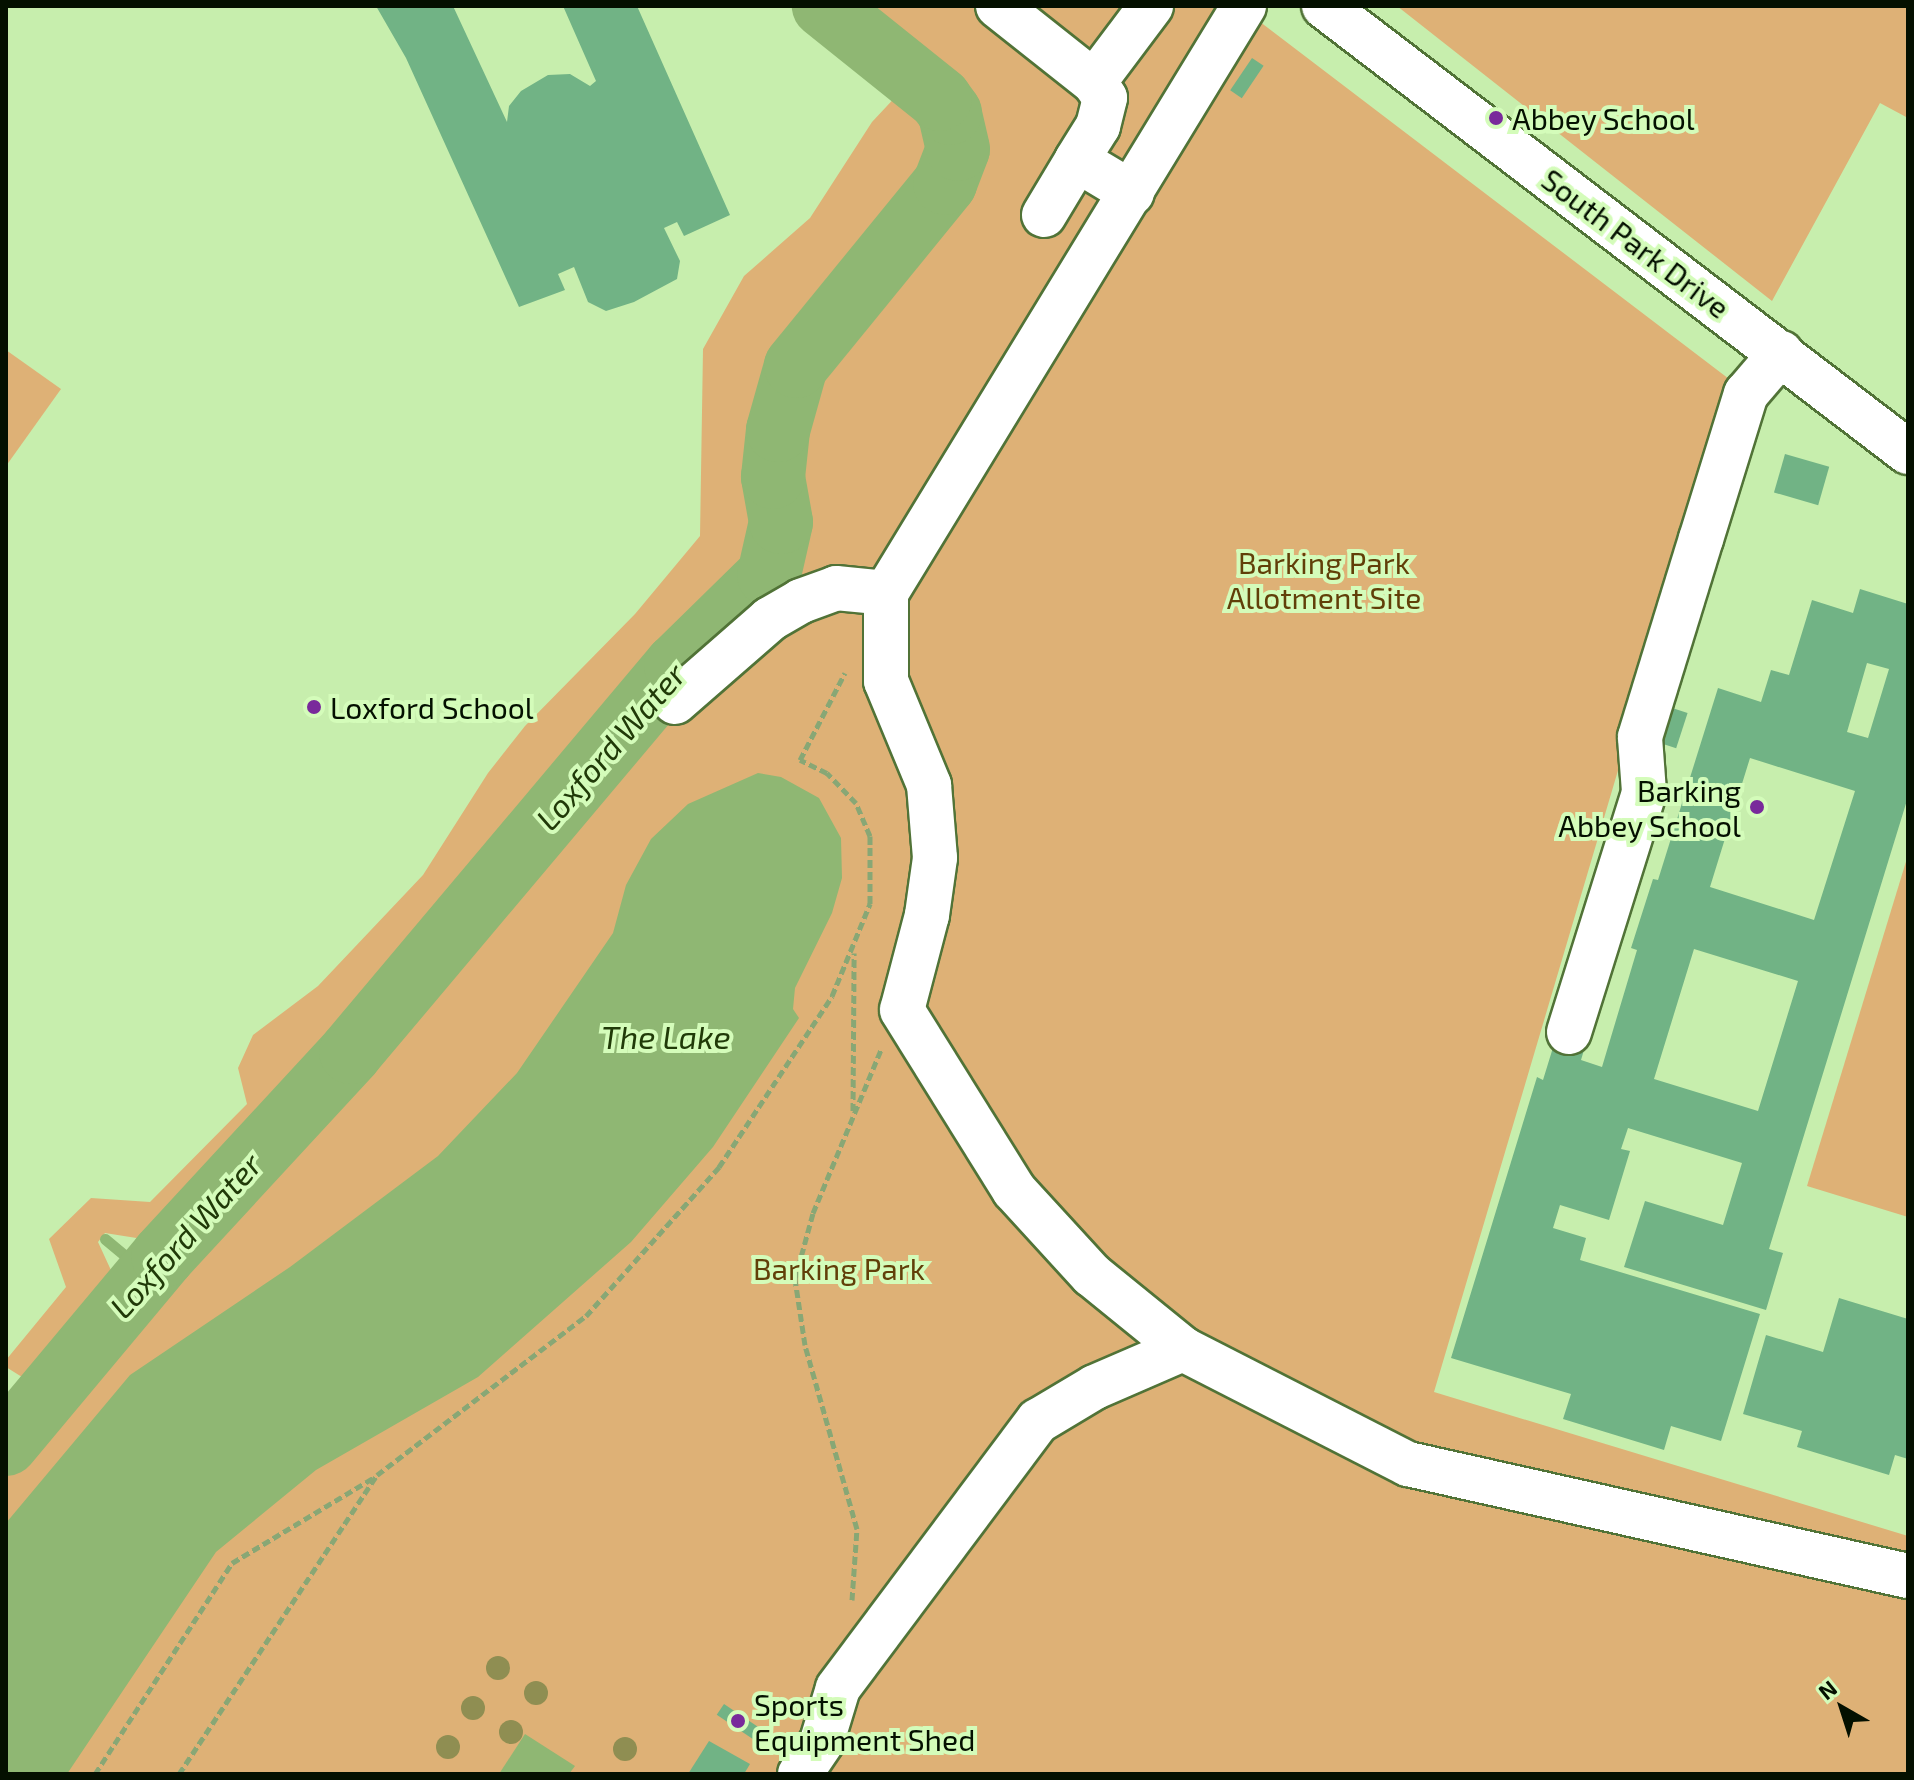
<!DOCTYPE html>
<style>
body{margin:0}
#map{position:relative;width:1914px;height:1780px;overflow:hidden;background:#c7eead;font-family:"Exo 2",sans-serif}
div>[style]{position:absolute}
.green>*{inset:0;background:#deb176}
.water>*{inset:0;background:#8fb773}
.stream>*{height:11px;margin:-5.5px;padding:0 5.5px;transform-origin:5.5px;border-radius:5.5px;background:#8fb773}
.river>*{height:64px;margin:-32px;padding:0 32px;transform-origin:32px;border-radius:32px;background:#8fb773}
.building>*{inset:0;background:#71b385;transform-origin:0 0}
.path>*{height:5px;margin-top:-2.5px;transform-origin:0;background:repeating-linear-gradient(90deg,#88a775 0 8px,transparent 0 12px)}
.roads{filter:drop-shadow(2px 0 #517337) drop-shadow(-2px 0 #517337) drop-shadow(0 2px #517337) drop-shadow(0 -2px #517337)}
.minor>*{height:44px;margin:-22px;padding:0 22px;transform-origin:22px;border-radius:22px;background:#fff}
.trees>*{width:24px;height:24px;margin:-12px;border-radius:50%;background:#8f8e52}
.dots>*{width:22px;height:22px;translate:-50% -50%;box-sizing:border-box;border:4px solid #d4fcba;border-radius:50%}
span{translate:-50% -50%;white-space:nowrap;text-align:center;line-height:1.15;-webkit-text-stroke:8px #d4fcba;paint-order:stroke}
.poi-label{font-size:30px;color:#041000}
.left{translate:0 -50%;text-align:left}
.right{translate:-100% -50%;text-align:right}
.street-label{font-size:30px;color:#041000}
.park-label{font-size:30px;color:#613f08}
.water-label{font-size:32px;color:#203a08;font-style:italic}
.frame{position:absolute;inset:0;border:8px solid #041000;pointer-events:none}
.north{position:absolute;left:1802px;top:1668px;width:80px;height:80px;-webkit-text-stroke:6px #d4fcba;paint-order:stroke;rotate:321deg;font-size:22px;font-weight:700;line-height:32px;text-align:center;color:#041000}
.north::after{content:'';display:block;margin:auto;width:28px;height:36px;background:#041000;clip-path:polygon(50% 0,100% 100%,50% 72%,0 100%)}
</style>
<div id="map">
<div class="green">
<i style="clip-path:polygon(839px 6px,1239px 6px,1733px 382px,1434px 1392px,1908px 1536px,1908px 1774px,6px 1774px,6px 1468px,208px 1219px,307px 1113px,491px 896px,587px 794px,669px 692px,756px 606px,787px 559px,793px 524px,782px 471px,802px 375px,950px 193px,964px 146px,956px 107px,937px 83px)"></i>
<i style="clip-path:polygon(1397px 6px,1908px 6px,1908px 118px,1880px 103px,1772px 301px)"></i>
<i style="clip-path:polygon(901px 91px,934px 123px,935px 157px,909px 200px,784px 352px,771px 375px,757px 439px,755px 476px,763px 533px,747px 573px,686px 630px,312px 1068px,149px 1240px,105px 1233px,98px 1242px,115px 1279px,30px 1382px,6px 1367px,6px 1360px,66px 1287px,49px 1239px,91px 1198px,150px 1202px,247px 1104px,238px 1068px,253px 1035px,318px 986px,423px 875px,488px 773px,525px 726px,635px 614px,700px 536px,703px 349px,744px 276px,810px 218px,872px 122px)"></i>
<i style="clip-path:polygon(6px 350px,61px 389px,6px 466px)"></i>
<i style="clip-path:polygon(1908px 855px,1908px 1217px,1807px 1186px)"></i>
</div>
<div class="water">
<i style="clip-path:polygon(758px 773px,781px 777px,819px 798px,841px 838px,842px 878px,832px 913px,795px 988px,793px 1009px,799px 1018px,713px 1147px,631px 1242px,478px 1377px,316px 1470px,216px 1552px,67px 1774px,6px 1774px,6px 1523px,130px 1375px,290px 1267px,438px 1156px,517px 1073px,613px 933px,626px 885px,651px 839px,688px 804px)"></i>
<i style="clip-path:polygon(525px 1734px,575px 1766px,569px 1774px,499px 1774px)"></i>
</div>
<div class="stream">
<i style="left:105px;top:1239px;width:55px;rotate:39.8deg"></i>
</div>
<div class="river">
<i style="left:6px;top:1444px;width:245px;rotate:-50.1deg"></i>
<i style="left:163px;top:1256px;width:277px;rotate:-47.3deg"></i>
<i style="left:351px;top:1052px;width:505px;rotate:-49.9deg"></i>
<i style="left:676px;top:666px;width:130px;rotate:-44.4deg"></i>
<i style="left:769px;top:575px;width:54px;rotate:-77.2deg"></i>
<i style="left:781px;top:522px;width:46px;rotate:-100.1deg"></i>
<i style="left:773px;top:477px;width:47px;rotate:-83.9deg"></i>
<i style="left:778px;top:430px;width:66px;rotate:-74.3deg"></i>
<i style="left:796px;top:366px;width:236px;rotate:-50.8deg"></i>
<i style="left:945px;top:183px;width:36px;rotate:-69deg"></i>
<i style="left:958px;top:149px;width:37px;rotate:-103deg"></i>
<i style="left:950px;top:113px;width:17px;rotate:-126deg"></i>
<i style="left:940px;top:99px;width:149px;rotate:-141.3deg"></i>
</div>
<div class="building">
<i style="clip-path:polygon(376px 6px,453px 6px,507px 122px,509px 106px,521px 91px,548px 75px,570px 74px,590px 86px,596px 81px,563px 6px,637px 6px,730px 215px,684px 236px,677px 222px,664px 228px,680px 261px,677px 279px,634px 302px,606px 311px,588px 302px,574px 267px,558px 274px,565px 290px,519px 307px,406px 58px)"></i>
<i style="left:1252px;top:58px;width:14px;height:39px;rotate:34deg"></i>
<i style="left:1785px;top:454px;width:46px;height:40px;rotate:16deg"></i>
<i style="clip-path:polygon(evenodd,1860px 589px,1908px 604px,1908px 797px,1769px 1249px,1783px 1253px,1766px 1310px,1624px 1267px,1645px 1201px,1723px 1225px,1742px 1163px,1628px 1128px,1621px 1149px,1630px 1151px,1609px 1220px,1560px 1205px,1553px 1228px,1586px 1238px,1580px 1260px,1760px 1314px,1721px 1441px,1671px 1426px,1664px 1450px,1563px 1419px,1571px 1394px,1451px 1358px,1537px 1077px,1543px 1080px,1555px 1041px,1584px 1050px,1581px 1060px,1602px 1067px,1637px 950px,1631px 948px,1653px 879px,1658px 880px,1718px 688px,1761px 702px,1771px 670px,1789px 675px,1812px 600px,1853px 613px,1860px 589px,1867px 663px,1889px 669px,1868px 738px,1847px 732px,1867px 663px,1860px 589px,1750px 758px,1855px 791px,1814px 920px,1710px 887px,1750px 758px,1860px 589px,1694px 949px,1798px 981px,1758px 1111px,1654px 1079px,1694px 949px)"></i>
<i style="left:1660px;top:704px;width:29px;height:37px;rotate:18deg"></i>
<i style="clip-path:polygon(1839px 1298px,1908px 1319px,1908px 1459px,1895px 1455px,1889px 1475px,1797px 1447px,1802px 1431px,1743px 1414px,1766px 1335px,1823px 1352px)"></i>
<i style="left:724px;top:1704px;width:48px;height:13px;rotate:34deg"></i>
<i style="clip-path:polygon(709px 1741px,750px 1764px,744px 1774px,688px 1774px)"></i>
</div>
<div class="path">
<i style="left:853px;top:1111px;width:158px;rotate:-89.6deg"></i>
<i style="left:852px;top:1600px;width:71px;rotate:-86deg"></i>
<i style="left:857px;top:1529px;width:191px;rotate:-105.8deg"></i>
<i style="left:805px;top:1345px;width:67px;rotate:-98.6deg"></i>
<i style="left:795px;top:1279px;width:68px;rotate:-74.7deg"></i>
<i style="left:813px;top:1213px;width:177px;rotate:-67.4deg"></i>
<i style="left:95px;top:1774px;width:252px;rotate:-57deg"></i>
<i style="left:232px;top:1563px;width:165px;rotate:-31.1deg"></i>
<i style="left:179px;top:1774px;width:359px;rotate:-56.5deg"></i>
<i style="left:377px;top:1475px;width:263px;rotate:-37.3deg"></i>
<i style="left:586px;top:1316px;width:200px;rotate:-48.2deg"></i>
<i style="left:719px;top:1167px;width:205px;rotate:-56.5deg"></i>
<i style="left:832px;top:996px;width:100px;rotate:-67.6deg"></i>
<i style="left:870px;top:904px;width:68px;rotate:-90deg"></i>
<i style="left:870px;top:836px;width:36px;rotate:-113deg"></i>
<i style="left:856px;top:803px;width:42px;rotate:-134deg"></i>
<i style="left:827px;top:773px;width:30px;rotate:-154deg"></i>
<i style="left:800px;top:760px;width:98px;rotate:-62.7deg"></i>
</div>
<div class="roads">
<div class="minor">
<i style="left:998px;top:6px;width:122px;rotate:38.4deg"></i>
<i style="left:1094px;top:82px;width:19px;rotate:55deg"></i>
<i style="left:1105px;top:98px;width:29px;rotate:104deg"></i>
<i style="left:1098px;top:126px;width:40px;rotate:122deg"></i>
<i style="left:1077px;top:160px;width:64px;rotate:31deg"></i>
<i style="left:1244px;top:6px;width:688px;rotate:121.38deg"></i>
<i style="left:886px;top:593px;width:88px;rotate:90deg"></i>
<i style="left:886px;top:681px;width:113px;rotate:67.5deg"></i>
<i style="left:929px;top:785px;width:73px;rotate:85.3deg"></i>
<i style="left:935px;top:858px;width:58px;rotate:98deg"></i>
<i style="left:927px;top:915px;width:98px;rotate:104.7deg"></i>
<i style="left:902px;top:1010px;width:212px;rotate:58.1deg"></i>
<i style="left:1014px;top:1190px;width:115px;rotate:47.5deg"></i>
<i style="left:1092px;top:1275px;width:117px;rotate:39.1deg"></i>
<i style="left:1183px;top:1349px;width:253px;rotate:27.1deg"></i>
<i style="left:1408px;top:1464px;width:512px;rotate:12.63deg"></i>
<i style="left:1324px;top:6px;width:735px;rotate:37.37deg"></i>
<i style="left:1094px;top:82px;width:95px;rotate:-53.1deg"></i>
<i style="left:1044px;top:215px;width:64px;rotate:-59deg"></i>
<i style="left:675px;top:702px;width:126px;rotate:-41.1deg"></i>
<i style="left:770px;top:619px;width:36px;rotate:-30deg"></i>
<i style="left:801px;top:601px;width:37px;rotate:-20deg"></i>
<i style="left:836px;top:588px;width:50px;rotate:5.7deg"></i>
<i style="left:1569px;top:1032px;width:251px;rotate:-72.6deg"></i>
<i style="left:1644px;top:792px;width:55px;rotate:-94.2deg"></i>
<i style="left:1640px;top:737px;width:207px;rotate:-72.9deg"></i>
<i style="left:1701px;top:539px;width:152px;rotate:-72.8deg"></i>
<i style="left:1746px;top:394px;width:54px;rotate:-49.5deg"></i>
<i style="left:800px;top:1774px;width:40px;rotate:-56deg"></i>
<i style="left:822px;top:1741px;width:55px;rotate:-73.2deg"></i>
<i style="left:838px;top:1688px;width:334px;rotate:-53.2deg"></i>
<i style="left:1038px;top:1421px;width:66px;rotate:-30.8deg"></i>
<i style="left:1095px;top:1387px;width:96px;rotate:-23.4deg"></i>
</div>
</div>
<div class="trees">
<i style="left:498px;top:1668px"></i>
<i style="left:536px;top:1693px"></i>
<i style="left:473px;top:1708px"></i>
<i style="left:511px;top:1732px"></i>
<i style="left:448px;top:1747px"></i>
<i style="left:625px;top:1749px"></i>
</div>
<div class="dots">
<i style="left:1496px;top:118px;background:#792a9b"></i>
<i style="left:314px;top:707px;background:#792a9b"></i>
<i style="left:1757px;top:807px;background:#792a9b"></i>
<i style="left:738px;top:1721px;background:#792a9b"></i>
</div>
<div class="poi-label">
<span class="left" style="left:1512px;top:118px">Abbey School</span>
<span class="left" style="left:330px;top:707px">Loxford School</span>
<span class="right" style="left:1741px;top:807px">Barking<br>Abbey School</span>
<span class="left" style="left:754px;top:1721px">Sports<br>Equipment Shed</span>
</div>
<div class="street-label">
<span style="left:1636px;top:243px;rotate:37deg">South Park Drive</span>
</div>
<div class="park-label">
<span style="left:1324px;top:579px">Barking Park<br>Allotment Site</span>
<span style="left:839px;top:1268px">Barking Park</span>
</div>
<div class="water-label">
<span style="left:610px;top:746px;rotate:-49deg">Loxford Water</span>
<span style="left:666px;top:1036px">The Lake</span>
<span style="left:185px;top:1235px;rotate:-48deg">Loxford Water</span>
</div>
<div class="frame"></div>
<div class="north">N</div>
</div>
